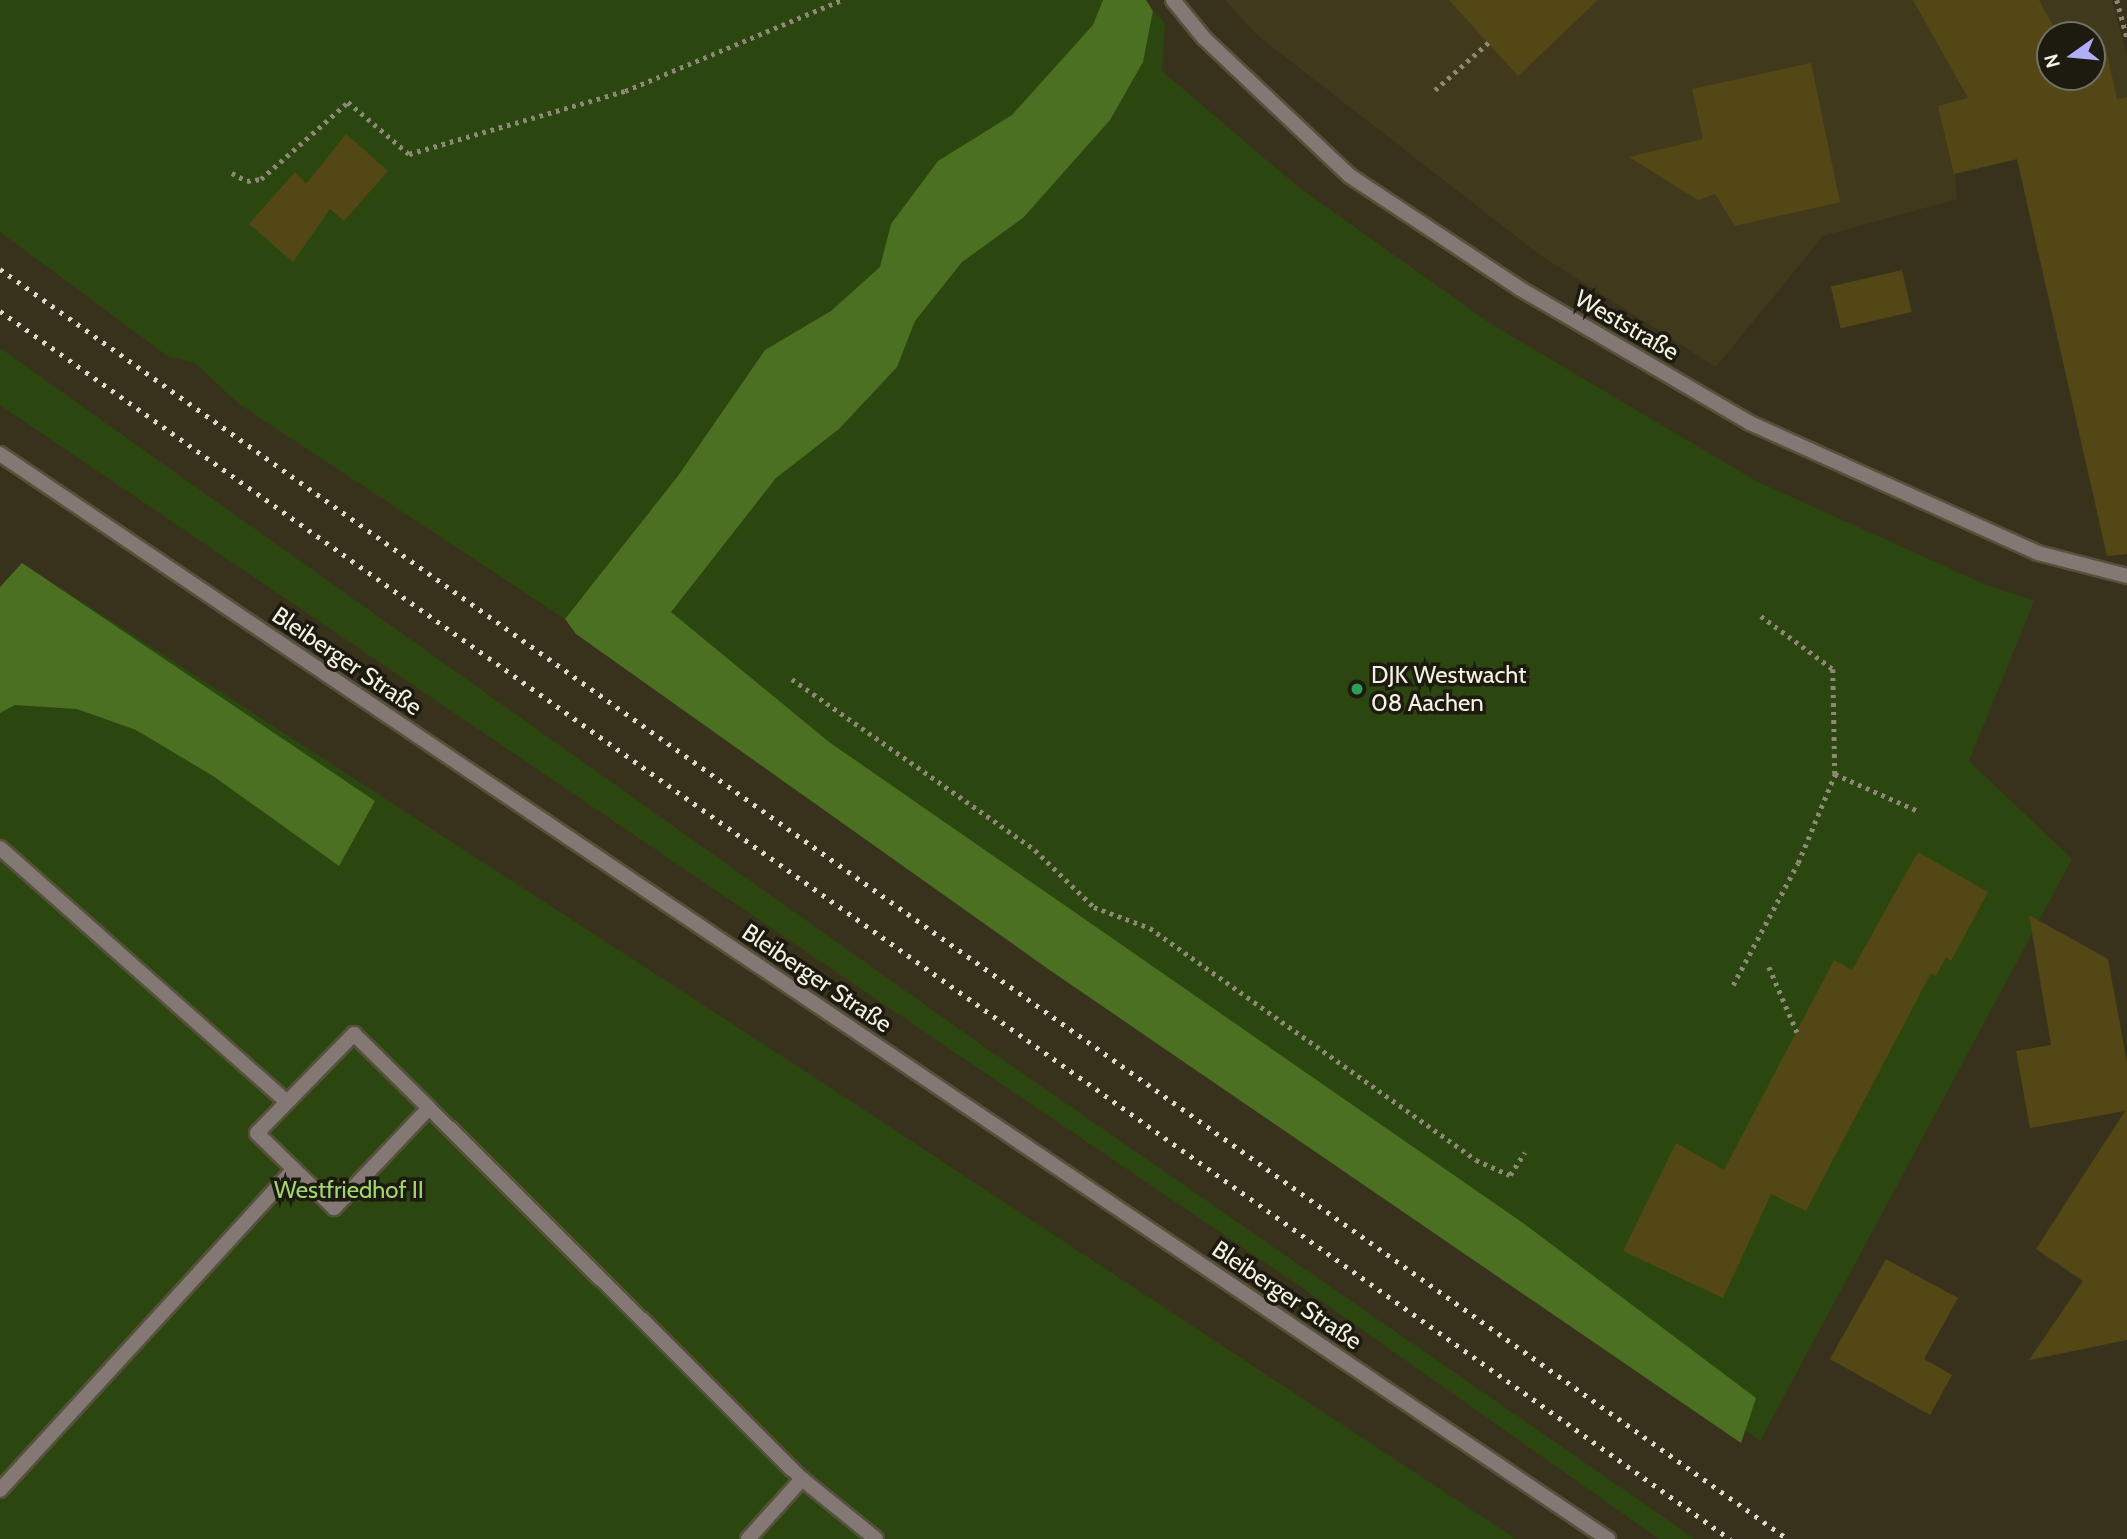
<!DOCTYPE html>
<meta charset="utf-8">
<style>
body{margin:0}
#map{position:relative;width:2127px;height:1539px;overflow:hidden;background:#38321c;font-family:Cabin,sans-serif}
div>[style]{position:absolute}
.built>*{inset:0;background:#41391c}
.green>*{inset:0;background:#2c460f}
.forest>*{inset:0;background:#4b7022}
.building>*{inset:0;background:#534716;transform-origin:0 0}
.path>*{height:4.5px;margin-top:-2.25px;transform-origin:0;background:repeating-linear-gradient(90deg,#8e8977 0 3.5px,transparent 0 8.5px)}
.roads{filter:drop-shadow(2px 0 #56513c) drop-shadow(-2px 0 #56513c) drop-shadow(0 2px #56513c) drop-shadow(0 -2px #56513c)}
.lane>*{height:14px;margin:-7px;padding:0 7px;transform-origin:7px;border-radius:7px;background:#847874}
.street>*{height:14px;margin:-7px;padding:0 7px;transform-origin:7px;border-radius:7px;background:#847874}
.rail>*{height:5px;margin-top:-2.5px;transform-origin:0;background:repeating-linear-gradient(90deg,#dcd9ca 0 3.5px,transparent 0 10.5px)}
.dots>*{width:19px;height:19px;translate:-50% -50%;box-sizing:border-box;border:4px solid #1d1a10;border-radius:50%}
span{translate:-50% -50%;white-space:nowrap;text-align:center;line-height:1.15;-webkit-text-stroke:7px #1d1a10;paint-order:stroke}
.street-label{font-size:24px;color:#f5f2e4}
.poi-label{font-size:24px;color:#f5f2e4}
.left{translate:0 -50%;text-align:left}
.park-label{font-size:24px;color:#a2d770}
.north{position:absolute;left:2036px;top:21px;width:70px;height:70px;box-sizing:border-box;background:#1d1a10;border:2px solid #737065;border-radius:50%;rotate:255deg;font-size:19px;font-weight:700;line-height:28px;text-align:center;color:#f5f2e4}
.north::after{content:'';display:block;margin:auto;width:24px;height:32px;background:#b2adf9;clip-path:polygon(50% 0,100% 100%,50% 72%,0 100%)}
</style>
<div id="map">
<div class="built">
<i style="clip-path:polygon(evenodd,1225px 0,2112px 0,2127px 56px,2127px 133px,1955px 174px,1957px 199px,1823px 236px,1716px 367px,1540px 255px,1256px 34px,1225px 0,2050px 35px,2092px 35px,2092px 77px,2050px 77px,2050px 35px)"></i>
</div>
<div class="green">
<i style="clip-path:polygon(0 0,1137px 0,1143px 62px,1153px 11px,1165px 23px,1162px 71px,1301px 189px,1491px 324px,1756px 481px,1984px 584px,2034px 601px,1969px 761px,2072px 859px,1760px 1441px,584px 595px,565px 619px,239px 404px,194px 362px,169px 357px,0 232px)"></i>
<i style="clip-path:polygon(0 348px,983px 1046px,1695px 1539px,1659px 1539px,1323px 1302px,0 405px)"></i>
<i style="clip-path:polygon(22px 563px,808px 1073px,1516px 1539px,0 1539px,0 587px)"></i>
</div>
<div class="forest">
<i style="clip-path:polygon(1103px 0,1146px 0,1153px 11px,1143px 62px,1110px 120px,1023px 218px,962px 262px,915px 321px,897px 367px,839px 429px,776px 478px,671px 612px,829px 742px,1523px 1223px,1756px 1398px,1741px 1443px,1051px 971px,576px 634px,565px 619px,678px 476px,765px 350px,831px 311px,880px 267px,891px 224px,938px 161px,1012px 115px,1093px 25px)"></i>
<i style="clip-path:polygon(22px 563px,375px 801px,339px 866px,213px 776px,136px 730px,77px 709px,15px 705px,0 713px,0 587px)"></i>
</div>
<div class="building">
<i style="clip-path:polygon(1449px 0,1598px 0,1518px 76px)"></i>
<i style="clip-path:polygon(1913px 0,2039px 0,2058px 35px,2050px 35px,2050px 77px,2092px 77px,2092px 48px,2105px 45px,2117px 99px,2127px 97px,2127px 554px,2107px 556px,2017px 159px,1954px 174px,1938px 106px,1968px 98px)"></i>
<i style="clip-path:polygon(1811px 63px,1840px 202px,1735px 226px,1715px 194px,1698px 200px,1629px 157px,1703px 139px,1692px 89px)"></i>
<i style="clip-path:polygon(346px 134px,388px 171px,344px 221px,330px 209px,293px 262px,249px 224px,295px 172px,306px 184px)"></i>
<i style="left:1902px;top:270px;width:43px;height:73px;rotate:77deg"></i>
<i style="clip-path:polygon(1918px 852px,1988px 892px,1951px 961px,1946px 957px,1936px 976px,1931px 973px,1806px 1211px,1771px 1194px,1723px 1298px,1623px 1251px,1676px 1143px,1724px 1170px,1834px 960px,1852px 970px)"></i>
<i style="clip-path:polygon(2029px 915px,2108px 959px,2127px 1063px,2127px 1340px,2029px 1360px,2083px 1281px,2036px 1249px,2125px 1111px,2030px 1128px,2016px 1051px,2051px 1045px)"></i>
<i style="clip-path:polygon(1886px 1259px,1958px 1298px,1924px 1359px,1952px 1375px,1930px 1415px,1830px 1359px)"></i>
</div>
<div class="path">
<i style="left:2117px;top:0;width:39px;rotate:75deg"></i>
<i style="left:1435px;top:90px;width:72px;rotate:-41.6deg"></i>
<i style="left:232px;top:173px;width:17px;rotate:28deg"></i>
<i style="left:247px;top:181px;width:14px;rotate:-8deg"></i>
<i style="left:261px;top:179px;width:116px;rotate:-41.5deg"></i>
<i style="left:348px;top:102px;width:80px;rotate:40.4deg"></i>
<i style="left:409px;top:154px;width:225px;rotate:-16.3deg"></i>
<i style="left:625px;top:91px;width:235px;rotate:-22.8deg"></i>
<i style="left:1761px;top:616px;width:89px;rotate:36.4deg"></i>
<i style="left:1833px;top:669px;width:105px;rotate:88.9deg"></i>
<i style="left:792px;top:679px;width:297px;rotate:35.1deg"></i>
<i style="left:1035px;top:850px;width:82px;rotate:44deg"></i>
<i style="left:1094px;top:907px;width:60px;rotate:20.6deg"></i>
<i style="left:1150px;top:928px;width:400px;rotate:35.4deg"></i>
<i style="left:1476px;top:1160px;width:37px;rotate:24deg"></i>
<i style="left:1510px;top:1175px;width:27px;rotate:-57deg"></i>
<i style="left:1769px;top:967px;width:71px;rotate:66.7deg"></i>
<i style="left:1733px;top:985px;width:138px;rotate:-62deg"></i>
<i style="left:1798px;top:863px;width:96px;rotate:-67.4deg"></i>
<i style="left:1835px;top:774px;width:91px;rotate:24deg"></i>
</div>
<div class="roads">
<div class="lane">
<i style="left:1173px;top:0;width:49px;rotate:50.8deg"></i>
<i style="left:1204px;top:38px;width:201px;rotate:43.4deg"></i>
<i style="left:1350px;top:176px;width:203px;rotate:33.5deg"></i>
<i style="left:1519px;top:288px;width:268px;rotate:30.3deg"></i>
<i style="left:1750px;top:423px;width:316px;rotate:24.3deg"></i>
<i style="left:2038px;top:553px;width:92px;rotate:14.5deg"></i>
<i style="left:0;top:848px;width:383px;rotate:41.5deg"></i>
<i style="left:429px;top:1108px;width:138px;rotate:133.5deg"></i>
<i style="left:334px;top:1208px;width:107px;rotate:-135.8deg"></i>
<i style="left:257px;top:1133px;width:139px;rotate:-45.6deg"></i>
<i style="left:354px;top:1034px;width:105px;rotate:44.6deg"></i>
<i style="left:429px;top:1108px;width:526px;rotate:44.85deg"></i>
<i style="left:802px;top:1479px;width:95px;rotate:39deg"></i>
<i style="left:0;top:1490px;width:435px;rotate:-47.5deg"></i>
<i style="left:748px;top:1539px;width:81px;rotate:-48deg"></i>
</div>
<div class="street">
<i style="left:0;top:454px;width:1940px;rotate:34.01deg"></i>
</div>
</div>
<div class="rail">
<i style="left:0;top:269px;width:2193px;rotate:35.39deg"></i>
<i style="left:0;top:311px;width:2122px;rotate:35.37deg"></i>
</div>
<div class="dots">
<i style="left:1357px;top:689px;background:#2e9e5b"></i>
</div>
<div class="street-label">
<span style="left:1627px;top:325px;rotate:30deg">Weststraße</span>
<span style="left:347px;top:661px;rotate:34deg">Bleiberger Straße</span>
<span style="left:817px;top:978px;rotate:34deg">Bleiberger Straße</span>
<span style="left:1287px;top:1295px;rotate:34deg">Bleiberger Straße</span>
</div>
<div class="poi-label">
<span class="left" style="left:1371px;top:689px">DJK Westwacht<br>08 Aachen</span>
</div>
<div class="park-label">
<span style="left:349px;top:1190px">Westfriedhof II</span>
</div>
<div class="north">N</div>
</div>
